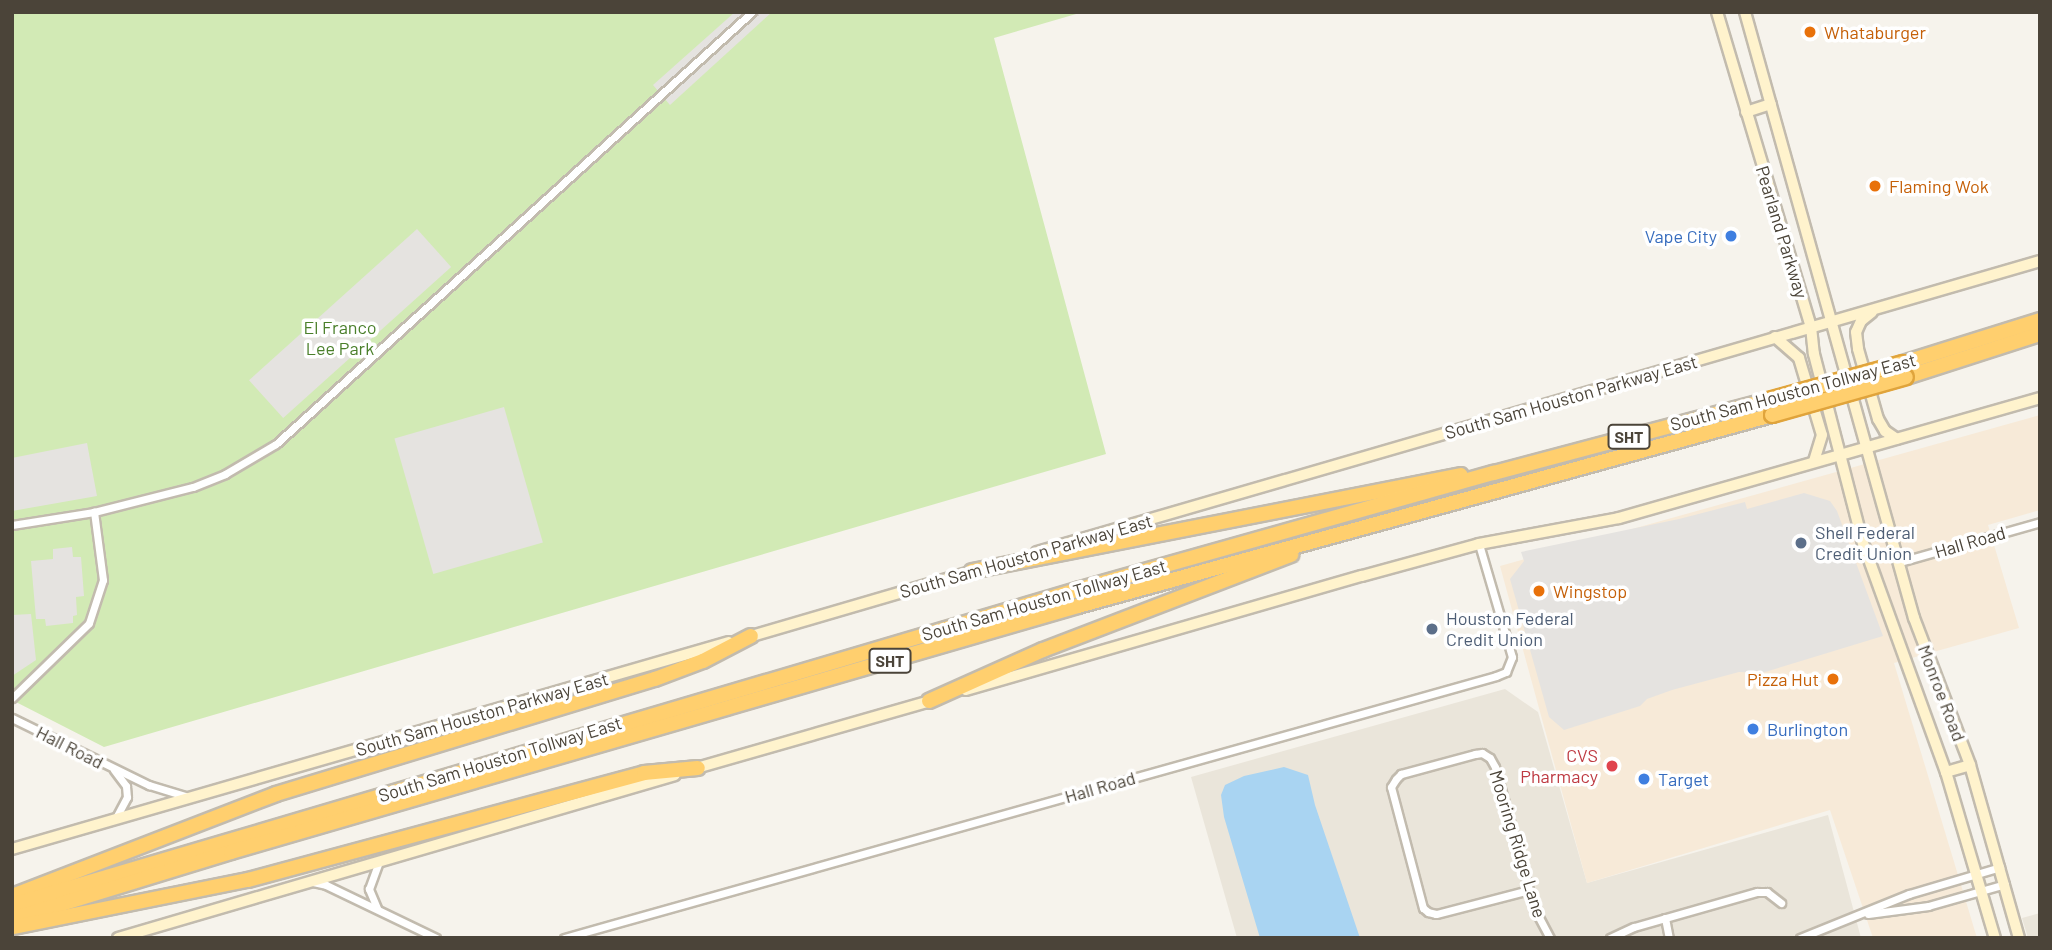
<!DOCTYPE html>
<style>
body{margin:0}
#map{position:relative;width:2052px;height:950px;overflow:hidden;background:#f6f3ec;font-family:Barlow,sans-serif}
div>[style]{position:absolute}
.residential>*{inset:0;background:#eae5da}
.commercial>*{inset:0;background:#f7ead8}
.green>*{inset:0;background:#d2eab5}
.parking>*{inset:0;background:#e5e3e0;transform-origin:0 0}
.water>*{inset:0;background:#a9d4f2}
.roads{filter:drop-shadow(2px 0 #c2bbae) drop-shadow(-2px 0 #c2bbae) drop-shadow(0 2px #c2bbae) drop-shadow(0 -2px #c2bbae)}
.street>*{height:7px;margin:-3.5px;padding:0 3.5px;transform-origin:3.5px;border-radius:3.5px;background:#fff}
.secondary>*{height:10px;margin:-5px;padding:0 5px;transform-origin:5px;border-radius:5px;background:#fff3cd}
.highway>*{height:14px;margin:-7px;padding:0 7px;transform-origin:7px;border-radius:7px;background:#ffcf6e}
.bridges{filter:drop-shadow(2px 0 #e0a43c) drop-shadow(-2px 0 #e0a43c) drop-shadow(0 2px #e0a43c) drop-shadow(0 -2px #e0a43c)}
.highway-bridge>*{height:14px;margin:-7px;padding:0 7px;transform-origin:7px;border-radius:7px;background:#ffcf6e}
.dots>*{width:19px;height:19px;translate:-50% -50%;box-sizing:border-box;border:4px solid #fff;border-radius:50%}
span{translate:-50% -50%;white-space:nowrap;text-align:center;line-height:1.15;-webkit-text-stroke:7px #fff;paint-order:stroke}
.shield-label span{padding:2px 5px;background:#fff;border:2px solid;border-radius:5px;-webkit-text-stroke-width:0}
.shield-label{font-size:16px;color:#4b4439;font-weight:700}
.food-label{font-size:18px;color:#c56008}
.left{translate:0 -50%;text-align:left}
.right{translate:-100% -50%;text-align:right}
.street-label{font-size:18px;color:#4b4439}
.shop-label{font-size:18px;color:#366cbe}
.park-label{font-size:18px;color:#4a7f2a}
.service-label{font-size:18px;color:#4e5e75}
.health-label{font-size:18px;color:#be3a42}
.frame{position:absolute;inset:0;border:14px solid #4b4439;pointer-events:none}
</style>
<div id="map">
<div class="residential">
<i style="clip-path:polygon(1505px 689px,1538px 712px,1587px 883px,1828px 815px,1861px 938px,1237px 938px,1191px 777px)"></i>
<i style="clip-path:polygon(2040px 913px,2040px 938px,2028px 938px,2022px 918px)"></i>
</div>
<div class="commercial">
<i style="clip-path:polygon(2040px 415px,2040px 510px,1988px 525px,2019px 628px,1894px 663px,1977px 938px,1873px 938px,1830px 810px,1587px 883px,1500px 566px)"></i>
</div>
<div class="green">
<i style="clip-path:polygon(12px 12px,1083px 12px,994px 38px,1106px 454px,104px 747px,12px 700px)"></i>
</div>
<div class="parking">
<i style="clip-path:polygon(735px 12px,772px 12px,670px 105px,653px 85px)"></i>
<i style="left:417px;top:229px;width:51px;height:226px;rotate:48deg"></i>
<i style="left:504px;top:407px;width:141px;height:114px;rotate:74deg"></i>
<i style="clip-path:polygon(87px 443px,97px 496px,12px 511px,12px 458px)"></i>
<i style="clip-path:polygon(1804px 493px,1830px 501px,1837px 511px,1883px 636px,1762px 673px,1739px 672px,1672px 690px,1647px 699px,1640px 706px,1564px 730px,1549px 717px,1510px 579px,1524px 561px,1521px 552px,1679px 519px,1745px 502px,1747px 509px)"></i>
<i style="clip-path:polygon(72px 547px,73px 557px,81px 557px,84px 596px,76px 597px,77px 615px,73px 616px,73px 623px,46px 626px,45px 619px,36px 619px,31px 561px,53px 559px,53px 549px)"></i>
<i style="clip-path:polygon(31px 614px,36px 660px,12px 676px,12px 615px)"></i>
</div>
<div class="water">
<i style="clip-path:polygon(1284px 767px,1308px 775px,1315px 805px,1360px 938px,1260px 938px,1224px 817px,1221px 795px,1225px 785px,1244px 776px)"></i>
</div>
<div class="roads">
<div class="street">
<i style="left:12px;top:525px;width:83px;rotate:-9deg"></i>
<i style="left:94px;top:512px;width:102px;rotate:-14.2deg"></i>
<i style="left:193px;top:487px;width:35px;rotate:-22deg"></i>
<i style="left:225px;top:474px;width:59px;rotate:-30.5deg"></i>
<i style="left:276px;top:444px;width:643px;rotate:-42.23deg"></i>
<i style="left:1900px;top:562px;width:146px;rotate:-15.9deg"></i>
<i style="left:12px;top:698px;width:107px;rotate:-44.2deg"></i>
<i style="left:89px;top:623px;width:45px;rotate:-72deg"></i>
<i style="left:103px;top:580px;width:69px;rotate:-97.5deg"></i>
<i style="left:12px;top:718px;width:153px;rotate:26.1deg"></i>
<i style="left:149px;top:785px;width:39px;rotate:17deg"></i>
<i style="left:114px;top:770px;width:20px;rotate:53deg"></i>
<i style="left:126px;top:786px;width:11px;rotate:85deg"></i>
<i style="left:127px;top:797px;width:24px;rotate:118deg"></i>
<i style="left:313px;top:882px;width:13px;rotate:13deg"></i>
<i style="left:326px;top:885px;width:122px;rotate:25.7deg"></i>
<i style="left:1529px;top:890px;width:96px;rotate:165.5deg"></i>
<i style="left:1436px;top:914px;width:8px;rotate:-166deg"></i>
<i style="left:1428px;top:912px;width:6px;rotate:-141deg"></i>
<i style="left:1423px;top:908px;width:125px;rotate:-104.8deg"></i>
<i style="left:1391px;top:787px;width:9px;rotate:-58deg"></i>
<i style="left:1396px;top:779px;width:7px;rotate:-45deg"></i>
<i style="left:1401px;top:774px;width:77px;rotate:-15.1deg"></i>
<i style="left:1475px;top:754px;width:7px;rotate:-8deg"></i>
<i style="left:1482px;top:753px;width:9px;rotate:32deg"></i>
<i style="left:1490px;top:758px;width:10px;rotate:61deg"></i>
<i style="left:1495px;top:767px;width:146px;rotate:74.5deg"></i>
<i style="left:1534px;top:908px;width:34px;rotate:62deg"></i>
<i style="left:377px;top:908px;width:21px;rotate:-113deg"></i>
<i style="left:369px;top:889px;width:30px;rotate:-70deg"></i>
<i style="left:1868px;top:914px;width:61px;rotate:-7.6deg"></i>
<i style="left:1928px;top:906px;width:80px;rotate:-15.9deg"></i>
<i style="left:1665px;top:918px;width:20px;rotate:79deg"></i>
<i style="left:564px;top:938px;width:968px;rotate:-15.7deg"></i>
<i style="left:1496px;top:676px;width:11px;rotate:-22deg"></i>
<i style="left:1506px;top:672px;width:16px;rotate:-68deg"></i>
<i style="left:1512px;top:657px;width:118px;rotate:-106.3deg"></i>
<i style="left:1610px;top:938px;width:26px;rotate:-25deg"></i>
<i style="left:1634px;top:927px;width:128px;rotate:-15.9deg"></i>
<i style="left:1757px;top:892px;width:10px"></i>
<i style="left:1767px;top:892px;width:18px;rotate:38deg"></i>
<i style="left:1800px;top:938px;width:118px;rotate:-22deg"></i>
<i style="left:1909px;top:894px;width:95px;rotate:-16.5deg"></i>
</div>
<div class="secondary">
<i style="left:1717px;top:12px;width:329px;rotate:73.4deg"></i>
<i style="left:1811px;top:327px;width:27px;rotate:84deg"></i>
<i style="left:1814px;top:354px;width:195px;rotate:75.5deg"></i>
<i style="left:1863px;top:543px;width:244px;rotate:70.1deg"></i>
<i style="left:1946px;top:772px;width:173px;rotate:73.6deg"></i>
<i style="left:1745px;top:12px;width:629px;rotate:74.42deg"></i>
<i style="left:1914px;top:618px;width:157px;rotate:69.1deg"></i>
<i style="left:1970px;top:765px;width:180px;rotate:74.2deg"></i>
<i style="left:1746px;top:112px;width:26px;rotate:-18deg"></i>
<i style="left:1872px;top:312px;width:14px;rotate:141deg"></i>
<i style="left:1861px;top:321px;width:12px;rotate:114deg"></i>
<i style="left:1856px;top:332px;width:17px;rotate:83deg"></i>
<i style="left:1858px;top:349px;width:73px;rotate:74.1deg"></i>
<i style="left:1878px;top:419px;width:14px;rotate:60deg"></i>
<i style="left:1885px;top:431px;width:14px;rotate:34deg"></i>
<i style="left:1775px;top:337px;width:32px;rotate:41deg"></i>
<i style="left:1799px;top:358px;width:80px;rotate:73.4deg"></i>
<i style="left:1822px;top:435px;width:28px;rotate:107deg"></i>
<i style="left:1037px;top:552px;width:1044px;rotate:-16.18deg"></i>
<i style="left:745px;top:638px;width:243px;rotate:-16.3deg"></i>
<i style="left:966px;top:690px;width:412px;rotate:-16.1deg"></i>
<i style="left:1362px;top:576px;width:121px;rotate:-15.3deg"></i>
<i style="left:1479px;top:544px;width:142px;rotate:-10.5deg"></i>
<i style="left:1619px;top:518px;width:438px;rotate:-15.9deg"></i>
<i style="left:693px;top:769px;width:250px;rotate:-16deg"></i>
<i style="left:1946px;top:772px;width:25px;rotate:-16deg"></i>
<i style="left:12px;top:849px;width:746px;rotate:-16.1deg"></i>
<i style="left:118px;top:938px;width:580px;rotate:-16.31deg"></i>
</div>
<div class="highway">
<i style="left:1903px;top:363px;width:144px;rotate:-17.4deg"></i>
<i style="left:1906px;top:377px;width:141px;rotate:-17.8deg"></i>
<i style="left:972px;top:571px;width:498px;rotate:-11.1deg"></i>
<i style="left:929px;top:701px;width:125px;rotate:-24.1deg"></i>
<i style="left:1043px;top:650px;width:266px;rotate:-21deg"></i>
<i style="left:12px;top:896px;width:283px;rotate:-21.1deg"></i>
<i style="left:276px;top:794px;width:396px;rotate:-16.9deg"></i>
<i style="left:655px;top:679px;width:51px;rotate:-20.6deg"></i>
<i style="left:703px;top:661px;width:54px;rotate:-27.5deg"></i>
<i style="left:12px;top:905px;width:1114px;rotate:-16.48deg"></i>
<i style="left:1080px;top:589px;width:430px;rotate:-15.7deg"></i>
<i style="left:1494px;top:473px;width:280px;rotate:-14.9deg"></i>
<i style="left:12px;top:919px;width:229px;rotate:-17deg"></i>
<i style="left:231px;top:852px;width:882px;rotate:-16.2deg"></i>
<i style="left:1078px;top:606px;width:720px;rotate:-15.39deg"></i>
<i style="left:14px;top:927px;width:239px;rotate:-11.4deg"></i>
<i style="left:248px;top:880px;width:410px;rotate:-15.1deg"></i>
<i style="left:644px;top:773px;width:54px;rotate:-5.3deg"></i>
</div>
</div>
<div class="bridges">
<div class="highway-bridge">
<i style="left:1765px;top:401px;width:143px;rotate:-15.4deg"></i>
<i style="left:1772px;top:415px;width:139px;rotate:-15.8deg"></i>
</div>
</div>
<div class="dots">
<i style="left:1810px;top:32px;background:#e8710a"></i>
<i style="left:1875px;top:186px;background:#e8710a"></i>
<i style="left:1731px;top:236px;background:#3f7fe0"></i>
<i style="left:1801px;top:543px;background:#5c6f8a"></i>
<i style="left:1539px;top:591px;background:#e8710a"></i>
<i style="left:1432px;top:629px;background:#5c6f8a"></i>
<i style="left:1833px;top:679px;background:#e8710a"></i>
<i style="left:1753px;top:729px;background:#3f7fe0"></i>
<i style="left:1612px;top:766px;background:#e0444e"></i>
<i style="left:1644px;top:779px;background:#3f7fe0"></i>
</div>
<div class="shield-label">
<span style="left:1629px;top:437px">SHT</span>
<span style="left:890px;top:661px">SHT</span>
</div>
<div class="food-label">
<span class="left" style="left:1824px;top:32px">Whataburger</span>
<span class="left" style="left:1889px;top:186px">Flaming Wok</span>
<span class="left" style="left:1553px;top:591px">Wingstop</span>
<span class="right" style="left:1819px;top:679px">Pizza Hut</span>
</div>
<div class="street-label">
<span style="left:1782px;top:232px;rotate:73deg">Pearland Parkway</span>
<span style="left:1793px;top:392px;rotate:-15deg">South Sam Houston Tollway East</span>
<span style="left:1571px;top:397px;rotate:-16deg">South Sam Houston Parkway East</span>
<span style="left:1970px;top:542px;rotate:-16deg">Hall Road</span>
<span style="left:1026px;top:556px;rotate:-16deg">South Sam Houston Parkway East</span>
<span style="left:1044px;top:600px;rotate:-16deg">South Sam Houston Tollway East</span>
<span style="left:1942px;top:693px;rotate:69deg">Monroe Road</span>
<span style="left:482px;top:714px;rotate:-16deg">South Sam Houston Parkway East</span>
<span style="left:70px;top:747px;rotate:27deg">Hall Road</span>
<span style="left:500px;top:759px;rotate:-17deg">South Sam Houston Tollway East</span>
<span style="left:1100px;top:787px;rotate:-16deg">Hall Road</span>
<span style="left:1518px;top:844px;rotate:73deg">Mooring Ridge Lane</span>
</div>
<div class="shop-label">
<span class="right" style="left:1717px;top:236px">Vape City</span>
<span class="left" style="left:1767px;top:729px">Burlington</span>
<span class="left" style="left:1658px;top:779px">Target</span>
</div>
<div class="park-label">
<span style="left:340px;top:338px">El Franco<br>Lee Park</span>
</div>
<div class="service-label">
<span class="left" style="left:1815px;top:543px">Shell Federal<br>Credit Union</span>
<span class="left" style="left:1446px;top:629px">Houston Federal<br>Credit Union</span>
</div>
<div class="health-label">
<span class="right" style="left:1598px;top:766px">CVS<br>Pharmacy</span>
</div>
<div class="frame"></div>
</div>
